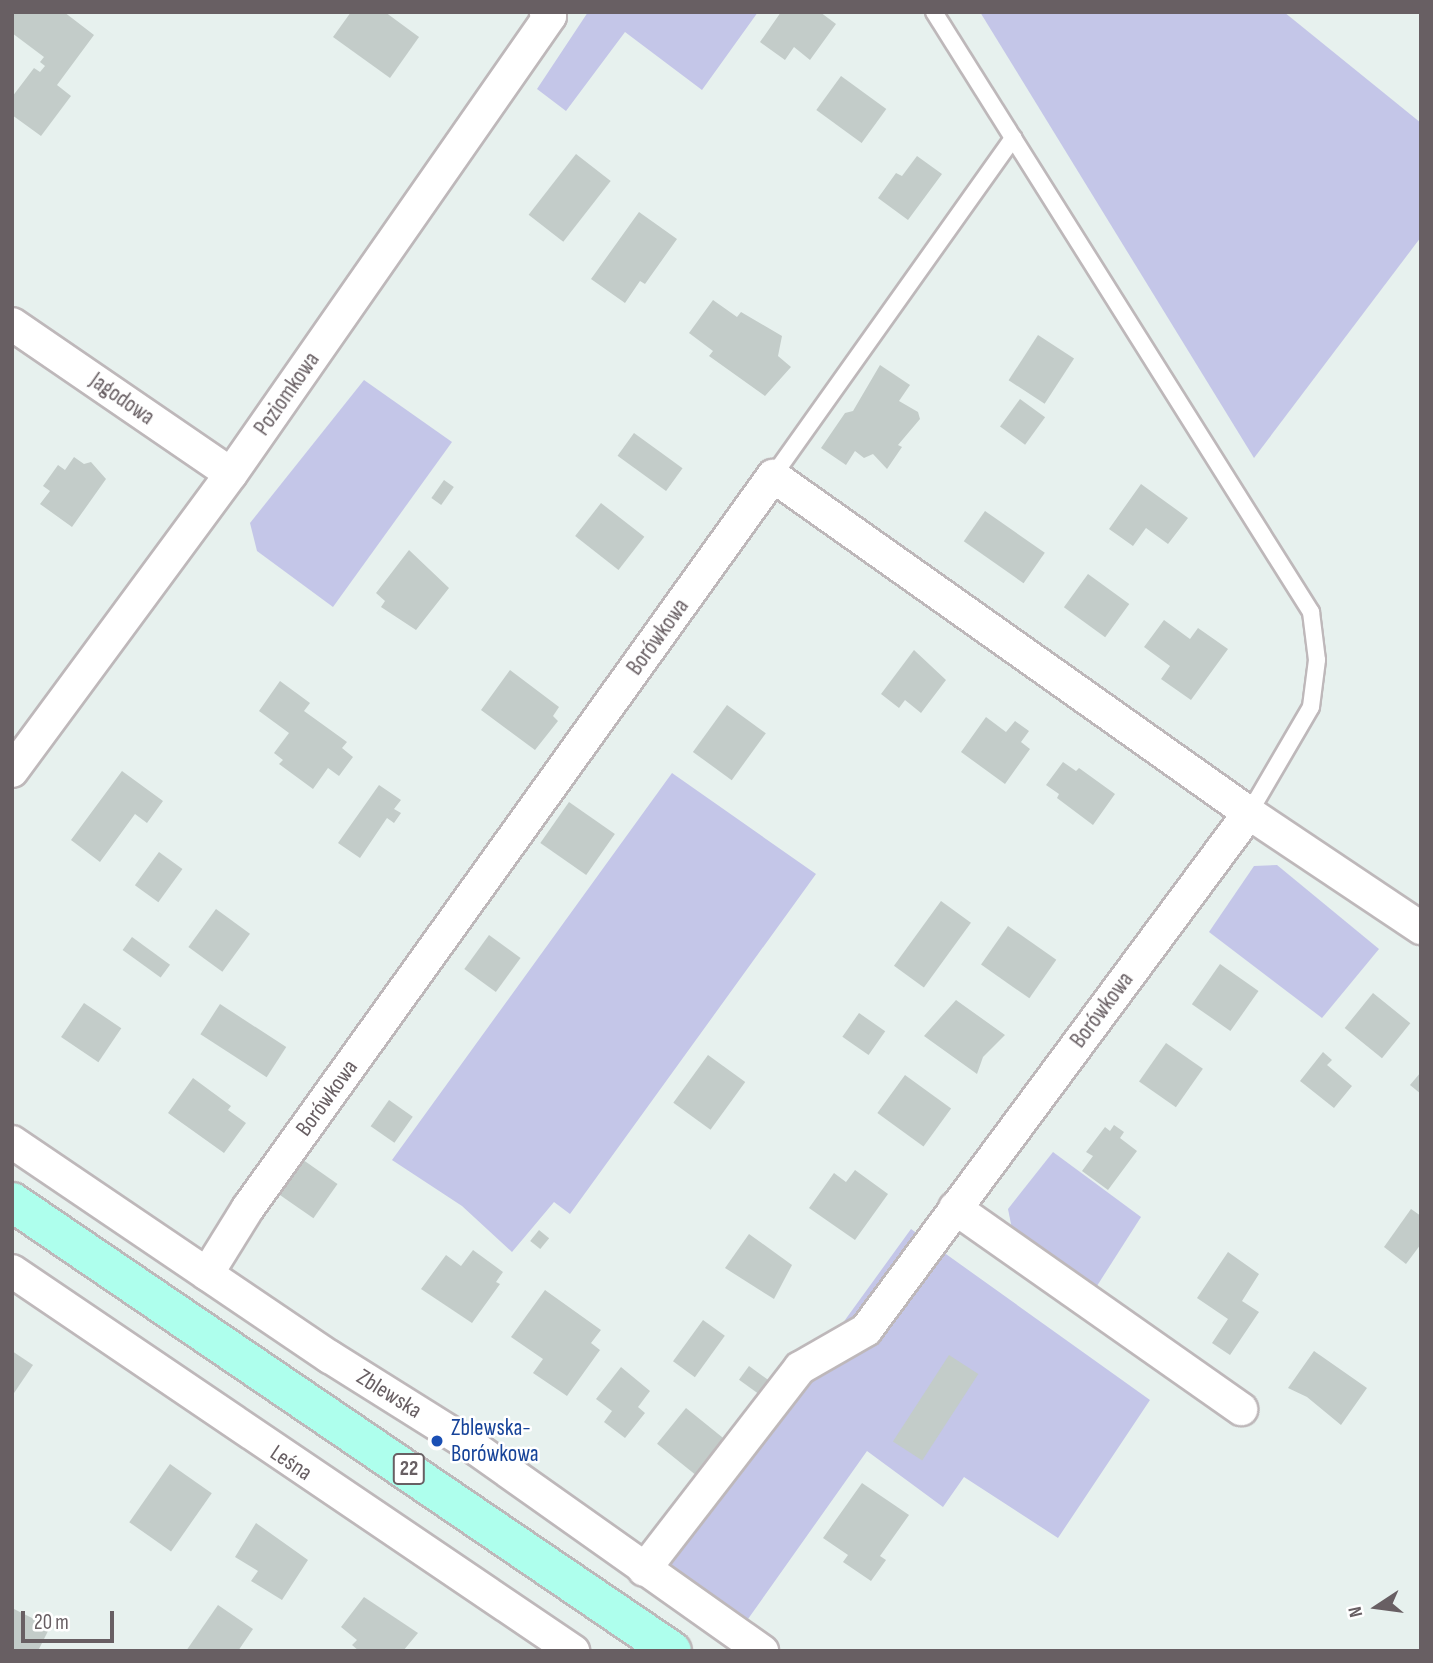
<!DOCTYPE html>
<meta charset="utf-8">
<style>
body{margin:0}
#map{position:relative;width:1433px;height:1663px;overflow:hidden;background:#e7f1ee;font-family:"Sofia Sans Condensed",sans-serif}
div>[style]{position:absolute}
.green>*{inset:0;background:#c4c6e8}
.building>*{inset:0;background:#c3ccc9;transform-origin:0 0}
.roads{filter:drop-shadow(2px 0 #beb8ba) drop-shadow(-2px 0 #beb8ba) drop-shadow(0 2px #beb8ba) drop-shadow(0 -2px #beb8ba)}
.lane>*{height:16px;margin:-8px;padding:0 8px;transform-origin:8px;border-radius:8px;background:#fff}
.street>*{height:32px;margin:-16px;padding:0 16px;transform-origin:16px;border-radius:16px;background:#fff}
.primary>*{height:38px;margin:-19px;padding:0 19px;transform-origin:19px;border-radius:19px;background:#aeffed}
.dots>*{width:19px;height:19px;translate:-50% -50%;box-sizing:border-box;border:4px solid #fff;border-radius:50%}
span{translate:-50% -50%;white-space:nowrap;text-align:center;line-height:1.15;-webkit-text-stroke:5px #fff;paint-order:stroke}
.shield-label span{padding:2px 5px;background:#fff;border:2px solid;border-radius:5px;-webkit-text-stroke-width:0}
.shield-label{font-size:21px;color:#685f63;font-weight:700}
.street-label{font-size:23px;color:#685f63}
.transit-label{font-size:23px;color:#164399}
.left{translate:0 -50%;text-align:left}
.frame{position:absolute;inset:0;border:14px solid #685f63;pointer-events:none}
.north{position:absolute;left:1342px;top:1572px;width:70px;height:70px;-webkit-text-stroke:5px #fff;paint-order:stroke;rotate:257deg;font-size:19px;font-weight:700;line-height:28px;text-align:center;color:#685f63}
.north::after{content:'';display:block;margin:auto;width:24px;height:32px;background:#685f63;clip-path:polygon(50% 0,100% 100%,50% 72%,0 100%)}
.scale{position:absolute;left:21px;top:1611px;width:93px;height:32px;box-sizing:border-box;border:4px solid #685f63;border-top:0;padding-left:9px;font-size:21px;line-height:24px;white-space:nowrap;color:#685f63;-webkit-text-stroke:5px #fff;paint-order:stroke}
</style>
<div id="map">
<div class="green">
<i style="clip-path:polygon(588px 12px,758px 12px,702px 90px,625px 32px,566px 111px,537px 89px)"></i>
<i style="clip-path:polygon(980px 12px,1284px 12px,1421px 123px,1421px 237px,1254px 458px)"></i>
<i style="clip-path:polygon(364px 380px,452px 442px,333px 607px,257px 551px,250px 523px)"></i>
<i style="clip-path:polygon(672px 773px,816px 874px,570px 1214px,554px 1202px,512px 1252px,462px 1206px,392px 1160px)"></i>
<i style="clip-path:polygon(1277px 865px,1379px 949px,1322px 1018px,1209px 932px,1254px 866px)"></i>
<i style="clip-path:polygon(1053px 1152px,1141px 1217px,1095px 1289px,1012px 1229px,1008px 1209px)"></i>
<i style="clip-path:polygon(911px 1229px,1150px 1400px,1058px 1538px,964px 1477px,943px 1507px,867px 1451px,748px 1619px,668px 1564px)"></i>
</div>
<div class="building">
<i style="clip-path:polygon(12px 12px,64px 12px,94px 35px,57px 85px,71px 96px,41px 136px,12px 115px,12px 97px,34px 68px,40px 72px,45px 66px,40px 62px,44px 57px,12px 33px)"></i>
<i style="clip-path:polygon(351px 12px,385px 12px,419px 37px,390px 78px,333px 37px)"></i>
<i style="clip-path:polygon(781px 12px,820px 12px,836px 24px,810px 60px,794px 47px,785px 60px,760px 42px)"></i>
<i style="left:841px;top:76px;width:56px;height:42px;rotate:36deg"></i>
<i style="left:576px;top:154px;width:44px;height:77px;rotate:38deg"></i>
<i style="clip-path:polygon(917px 156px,942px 174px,908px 220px,878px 198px,896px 173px,902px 176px)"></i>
<i style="clip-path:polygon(639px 212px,677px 239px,645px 284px,640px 281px,625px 303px,591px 279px)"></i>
<i style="clip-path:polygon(713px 300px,737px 317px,741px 312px,782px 336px,778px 356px,791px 367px,765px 396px,709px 356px,713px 351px,689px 333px)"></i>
<i style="left:1038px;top:335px;width:43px;height:54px;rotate:33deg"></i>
<i style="clip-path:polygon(880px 365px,910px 385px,899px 401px,918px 412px,920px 419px,898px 445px,902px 447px,887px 469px,873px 454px,864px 458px,855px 451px,846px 465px,821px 448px,845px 413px,853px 411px)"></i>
<i style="left:1020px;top:399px;width:31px;height:34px;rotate:36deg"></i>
<i style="left:634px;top:433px;width:60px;height:28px;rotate:36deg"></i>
<i style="clip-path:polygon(74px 457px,84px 464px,91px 462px,106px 479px,72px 527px,40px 504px,50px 491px,43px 486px,58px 465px,65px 470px)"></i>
<i style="left:444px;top:480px;width:12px;height:22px;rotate:35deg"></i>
<i style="clip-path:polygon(1141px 484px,1188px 518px,1168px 544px,1146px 528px,1133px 546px,1109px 529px)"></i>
<i style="left:601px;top:503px;width:55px;height:42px;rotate:38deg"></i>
<i style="left:985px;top:511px;width:73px;height:37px;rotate:35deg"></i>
<i style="clip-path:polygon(409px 550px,449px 588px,416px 630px,381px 607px,385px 601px,376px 593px)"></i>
<i style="left:1088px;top:574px;width:51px;height:41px;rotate:36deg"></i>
<i style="clip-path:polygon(1164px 620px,1190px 639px,1198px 628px,1228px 649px,1191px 700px,1161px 679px,1170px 666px,1144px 647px)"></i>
<i style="clip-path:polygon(914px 650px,946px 680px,921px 713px,905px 700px,899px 708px,881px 694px)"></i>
<i style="clip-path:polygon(510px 670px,559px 707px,553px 716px,558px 721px,535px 750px,481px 710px)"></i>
<i style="clip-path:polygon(280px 681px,310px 703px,304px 711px,347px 742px,342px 748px,353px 757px,339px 776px,328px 768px,313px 789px,279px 764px,283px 760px,274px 753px,289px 733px,259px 711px)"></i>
<i style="left:727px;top:705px;width:48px;height:58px;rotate:36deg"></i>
<i style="clip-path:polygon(986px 717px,1006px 732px,1015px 721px,1029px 731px,1021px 742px,1030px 749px,1005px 784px,961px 752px)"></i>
<i style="clip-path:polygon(1063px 762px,1076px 771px,1079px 768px,1115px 794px,1093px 825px,1057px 798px,1059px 794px,1046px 785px)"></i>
<i style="clip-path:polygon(122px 771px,163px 801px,147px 823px,135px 814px,100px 862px,71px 840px)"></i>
<i style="clip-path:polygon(379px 785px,401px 800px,394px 809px,401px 813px,394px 823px,387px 818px,360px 858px,338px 843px)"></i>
<i style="left:569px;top:802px;width:56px;height:50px;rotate:35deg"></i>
<i style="left:159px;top:852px;width:29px;height:41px;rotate:36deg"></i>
<i style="left:941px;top:901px;width:37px;height:80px;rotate:36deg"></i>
<i style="left:216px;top:909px;width:42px;height:47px;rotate:36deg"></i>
<i style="left:1008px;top:926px;width:59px;height:47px;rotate:35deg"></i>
<i style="left:489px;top:935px;width:39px;height:42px;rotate:36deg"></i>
<i style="left:132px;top:937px;width:47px;height:16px;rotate:36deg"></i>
<i style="left:1220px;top:964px;width:47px;height:49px;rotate:35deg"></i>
<i style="left:1373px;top:993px;width:48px;height:45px;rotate:39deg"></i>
<i style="clip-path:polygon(956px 1000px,1005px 1035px,983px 1057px,977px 1074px,924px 1036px)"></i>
<i style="left:84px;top:1003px;width:45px;height:41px;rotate:34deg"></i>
<i style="left:220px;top:1004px;width:79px;height:36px;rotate:33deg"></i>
<i style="left:859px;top:1013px;width:32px;height:29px;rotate:35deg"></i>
<i style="left:1166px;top:1043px;width:45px;height:47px;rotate:35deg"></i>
<i style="clip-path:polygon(1323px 1052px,1332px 1060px,1327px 1065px,1352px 1086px,1334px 1108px,1300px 1081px)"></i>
<i style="left:708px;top:1055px;width:46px;height:59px;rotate:36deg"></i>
<i style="clip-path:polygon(1421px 1072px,1421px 1094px,1410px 1085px)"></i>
<i style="left:905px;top:1075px;width:57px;height:47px;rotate:36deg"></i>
<i style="clip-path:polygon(193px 1078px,231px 1106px,228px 1110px,246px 1123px,224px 1153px,168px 1113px)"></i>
<i style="left:389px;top:1100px;width:29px;height:32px;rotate:35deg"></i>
<i style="clip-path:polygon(1114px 1125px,1124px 1132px,1120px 1138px,1137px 1151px,1108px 1190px,1082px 1171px,1093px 1156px,1086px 1152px,1105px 1127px,1110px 1131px)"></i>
<i style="left:299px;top:1157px;width:47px;height:42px;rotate:35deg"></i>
<i style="clip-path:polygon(855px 1170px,888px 1194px,855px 1240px,809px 1208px,834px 1173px,846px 1182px)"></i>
<i style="clip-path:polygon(1411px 1209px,1421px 1216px,1421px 1244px,1406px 1264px,1384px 1247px)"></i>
<i style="left:539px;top:1230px;width:13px;height:14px;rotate:39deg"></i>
<i style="clip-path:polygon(749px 1234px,792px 1265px,774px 1299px,725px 1268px)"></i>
<i style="clip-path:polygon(473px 1250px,503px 1272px,496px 1282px,500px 1284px,472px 1323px,421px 1289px,446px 1255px,461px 1266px)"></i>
<i style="clip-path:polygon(1228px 1252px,1259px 1274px,1242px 1301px,1259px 1312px,1230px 1355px,1212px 1343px,1228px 1319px,1197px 1298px)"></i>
<i style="clip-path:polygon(545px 1290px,601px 1330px,591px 1343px,600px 1350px,567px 1396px,533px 1373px,543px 1359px,511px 1337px)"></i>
<i style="left:703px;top:1320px;width:27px;height:51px;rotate:36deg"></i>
<i style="clip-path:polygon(12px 1351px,33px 1365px,12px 1396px)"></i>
<i style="clip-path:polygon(1314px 1351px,1367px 1388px,1341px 1425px,1307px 1397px,1288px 1388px)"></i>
<i style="left:949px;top:1355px;width:35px;height:103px;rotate:33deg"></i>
<i style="left:749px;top:1366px;width:27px;height:17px;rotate:36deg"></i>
<i style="clip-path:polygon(621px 1367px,650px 1391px,638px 1407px,645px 1413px,625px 1438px,604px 1422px,612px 1411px,596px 1399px)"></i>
<i style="left:686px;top:1408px;width:49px;height:46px;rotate:39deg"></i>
<i style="left:170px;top:1464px;width:51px;height:71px;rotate:35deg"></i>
<i style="clip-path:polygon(862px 1483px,909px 1515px,880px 1556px,886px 1560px,871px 1581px,843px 1562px,848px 1555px,823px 1538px)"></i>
<i style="clip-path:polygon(256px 1523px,308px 1560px,282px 1600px,251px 1581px,258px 1571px,235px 1557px)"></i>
<i style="clip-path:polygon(364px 1597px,418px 1633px,403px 1651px,359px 1651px,352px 1645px,357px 1640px,341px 1627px)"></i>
<i style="clip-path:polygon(218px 1605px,253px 1629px,238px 1651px,186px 1651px)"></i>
<i style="clip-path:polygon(14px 1609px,50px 1627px,38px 1651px,12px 1651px)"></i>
</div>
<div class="roads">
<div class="lane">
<i style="left:934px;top:12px;width:709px;rotate:57.86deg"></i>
<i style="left:1311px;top:612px;width:48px;rotate:82.9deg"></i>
<i style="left:1317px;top:660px;width:47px;rotate:97.3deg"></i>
<i style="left:1311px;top:707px;width:123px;rotate:120.3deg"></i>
<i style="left:773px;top:476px;width:415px;rotate:-54.6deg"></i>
</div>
<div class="street">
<i style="left:12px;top:324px;width:265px;rotate:34.4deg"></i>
<i style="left:12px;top:771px;width:369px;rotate:-53.6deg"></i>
<i style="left:231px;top:474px;width:558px;rotate:-55.14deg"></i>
<i style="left:550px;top:16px;width:6px;rotate:-135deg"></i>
<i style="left:1249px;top:813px;width:207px;rotate:33.8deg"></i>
<i style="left:12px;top:1142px;width:384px;rotate:34.1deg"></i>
<i style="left:330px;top:1357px;width:171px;rotate:32.1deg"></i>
<i style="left:475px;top:1448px;width:352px;rotate:35.3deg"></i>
<i style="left:955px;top:1208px;width:350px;rotate:35.1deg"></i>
<i style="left:12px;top:1271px;width:678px;rotate:34.11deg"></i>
<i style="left:207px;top:1274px;width:78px;rotate:-58.2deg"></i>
<i style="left:248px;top:1208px;width:901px;rotate:-54.35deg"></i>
<i style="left:773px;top:476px;width:583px;rotate:35.3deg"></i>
<i style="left:1249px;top:813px;width:643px;rotate:126.53deg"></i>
<i style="left:866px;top:1330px;width:76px;rotate:150.1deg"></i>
<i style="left:800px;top:1368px;width:255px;rotate:127.7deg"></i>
</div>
<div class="primary">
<i style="left:12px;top:1202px;width:798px;rotate:34.23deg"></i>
</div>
</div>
<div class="dots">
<i style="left:437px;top:1441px;background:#1a4fb4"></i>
</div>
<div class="shield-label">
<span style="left:409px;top:1469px">22</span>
</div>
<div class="street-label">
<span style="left:287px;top:394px;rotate:-55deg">Poziomkowa</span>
<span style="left:122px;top:399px;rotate:35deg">Jagodowa</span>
<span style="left:658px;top:637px;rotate:-54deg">Borówkowa</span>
<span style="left:1102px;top:1010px;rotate:-53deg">Borówkowa</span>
<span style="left:327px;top:1098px;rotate:-54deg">Borówkowa</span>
<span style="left:389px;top:1394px;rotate:32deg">Zblewska</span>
<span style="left:291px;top:1463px;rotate:34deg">Leśna</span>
</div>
<div class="transit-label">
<span class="left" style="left:451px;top:1441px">Zblewska-<br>Borówkowa</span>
</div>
<div class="frame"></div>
<div class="north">N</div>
<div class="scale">20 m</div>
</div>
